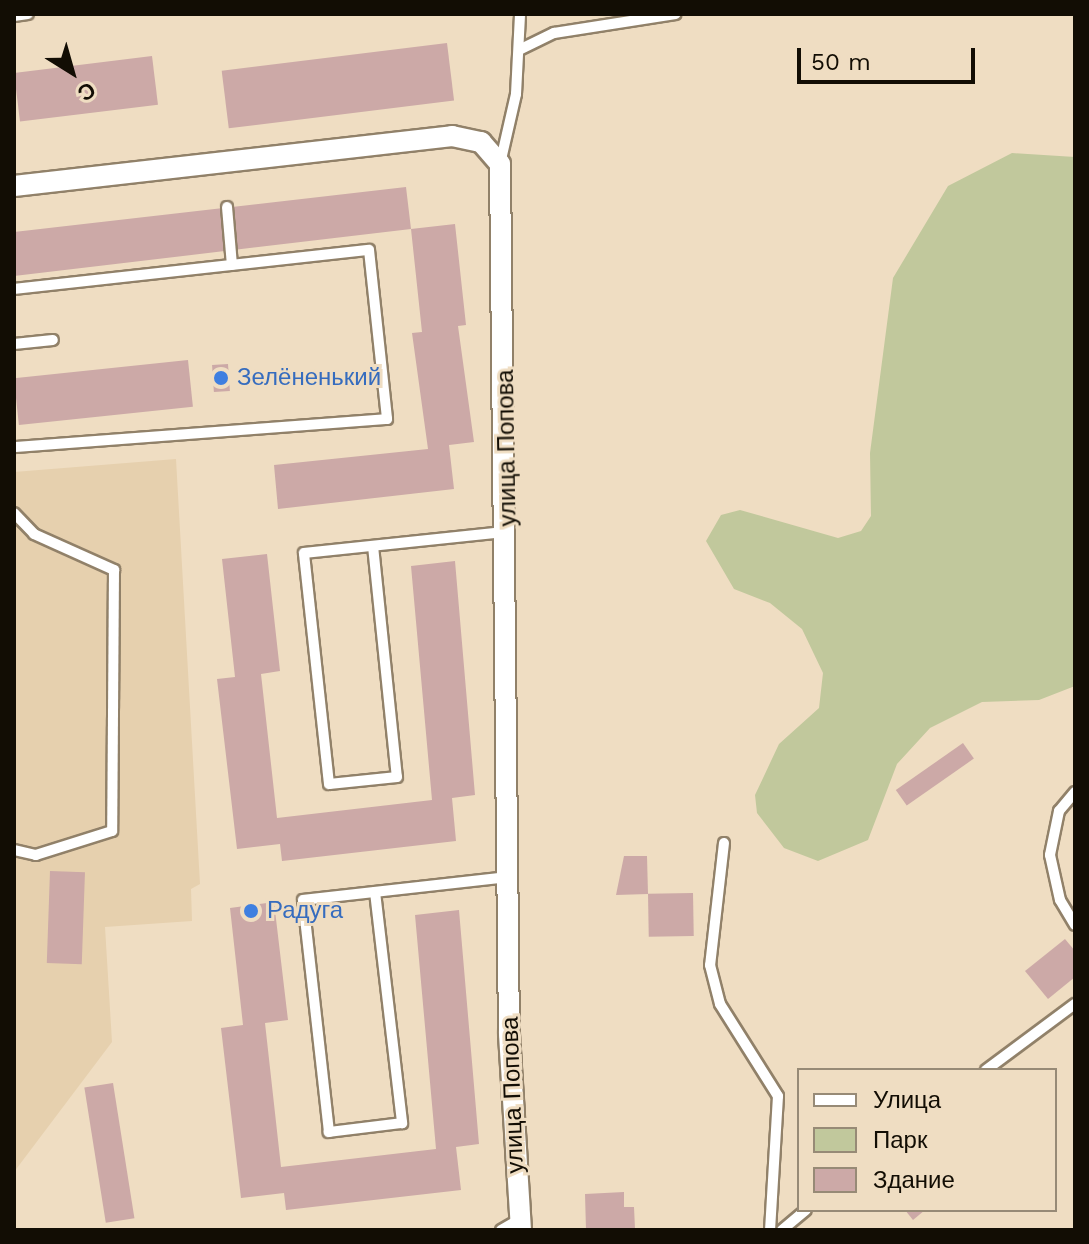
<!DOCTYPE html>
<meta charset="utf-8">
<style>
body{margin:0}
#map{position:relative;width:1089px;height:1244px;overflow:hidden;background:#efddc2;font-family:"Work Sans",sans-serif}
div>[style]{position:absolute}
.built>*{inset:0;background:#e6d0ae}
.green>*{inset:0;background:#c1c89c}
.building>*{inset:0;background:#cca9a7;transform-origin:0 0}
.roads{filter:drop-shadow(2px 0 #918169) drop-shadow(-2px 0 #918169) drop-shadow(0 2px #918169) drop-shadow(0 -2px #918169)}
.service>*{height:10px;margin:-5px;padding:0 5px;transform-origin:5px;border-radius:5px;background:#fff}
.minor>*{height:20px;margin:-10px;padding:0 10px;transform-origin:10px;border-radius:10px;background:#fff}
.dots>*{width:22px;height:22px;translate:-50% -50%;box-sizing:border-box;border:4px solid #efddc2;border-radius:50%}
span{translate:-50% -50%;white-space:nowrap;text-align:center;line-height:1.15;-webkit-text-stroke:6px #efddc2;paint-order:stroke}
.shop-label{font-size:24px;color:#366cbe}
.left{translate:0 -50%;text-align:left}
.street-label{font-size:24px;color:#120d04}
.frame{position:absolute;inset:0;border:16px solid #120d04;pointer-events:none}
.legend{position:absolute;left:797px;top:1068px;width:260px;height:144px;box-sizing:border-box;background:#efddc2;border:2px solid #978a76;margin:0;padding:10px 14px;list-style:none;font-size:24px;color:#120d04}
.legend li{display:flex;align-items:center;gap:16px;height:40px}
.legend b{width:40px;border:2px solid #978a76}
.north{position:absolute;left:32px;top:32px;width:80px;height:80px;-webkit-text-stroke:6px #efddc2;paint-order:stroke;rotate:143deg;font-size:22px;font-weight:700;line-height:32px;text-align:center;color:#120d04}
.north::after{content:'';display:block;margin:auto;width:28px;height:36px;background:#120d04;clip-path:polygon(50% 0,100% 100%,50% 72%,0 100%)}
.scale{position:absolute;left:797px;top:48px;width:178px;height:36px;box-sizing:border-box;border:4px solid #120d04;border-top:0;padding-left:10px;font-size:24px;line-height:28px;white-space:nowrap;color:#120d04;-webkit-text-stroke:6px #efddc2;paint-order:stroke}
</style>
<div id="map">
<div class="built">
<i style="clip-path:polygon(176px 459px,200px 884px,191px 889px,192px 921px,105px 927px,112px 1042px,14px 1172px,14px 472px)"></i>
</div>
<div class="green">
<i style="clip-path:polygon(1012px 153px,1075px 157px,1075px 686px,1039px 700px,982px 702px,930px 728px,897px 764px,868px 840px,818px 861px,784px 848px,757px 813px,755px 795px,779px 744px,819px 708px,823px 673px,802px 629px,770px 603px,734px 589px,706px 541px,721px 515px,740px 510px,838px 538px,861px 531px,871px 516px,870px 453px,893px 278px,948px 186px)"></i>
</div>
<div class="building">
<i style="left:447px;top:43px;width:58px;height:227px;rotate:83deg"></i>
<i style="left:152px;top:56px;width:49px;height:139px;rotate:83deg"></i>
<i style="clip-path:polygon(406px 187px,411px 229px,455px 224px,466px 325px,458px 326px,474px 442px,449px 445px,454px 489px,278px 509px,274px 465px,428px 449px,412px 333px,422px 332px,411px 229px,14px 276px,14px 232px)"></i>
<i style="left:188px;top:360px;width:47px;height:175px;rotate:84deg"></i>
<i style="left:228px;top:364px;width:27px;height:16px;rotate:86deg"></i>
<i style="clip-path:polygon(267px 554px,280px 671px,261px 674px,277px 818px,432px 800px,411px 566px,455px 561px,475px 795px,452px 798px,456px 841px,282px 861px,280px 844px,237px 849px,217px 679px,235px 677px,222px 559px)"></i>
<i style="left:963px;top:743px;width:19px;height:82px;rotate:55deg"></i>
<i style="clip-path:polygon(624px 856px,647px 856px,648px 894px,616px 895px)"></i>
<i style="left:50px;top:871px;width:35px;height:92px;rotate:2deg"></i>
<i style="left:693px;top:893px;width:43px;height:45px;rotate:89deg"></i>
<i style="clip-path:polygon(274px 902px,288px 1020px,265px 1023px,281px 1167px,436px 1149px,415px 915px,459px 910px,479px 1144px,456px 1147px,461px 1190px,286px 1210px,284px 1193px,241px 1198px,221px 1028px,243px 1025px,230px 908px)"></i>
<i style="clip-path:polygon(1065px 939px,1075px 951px,1075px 977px,1048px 999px,1025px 971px)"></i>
<i style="left:113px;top:1083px;width:137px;height:29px;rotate:81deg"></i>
<i style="clip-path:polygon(624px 1192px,624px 1207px,634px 1207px,635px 1229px,586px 1230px,585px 1194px)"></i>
<i style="clip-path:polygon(905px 1210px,925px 1210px,913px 1220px)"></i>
</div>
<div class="roads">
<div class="service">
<i style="left:14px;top:16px;width:14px;rotate:-8deg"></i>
<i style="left:521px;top:49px;width:37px;rotate:-26deg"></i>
<i style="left:554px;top:33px;width:123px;rotate:-8.9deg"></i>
<i style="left:500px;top:164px;width:72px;rotate:-77.1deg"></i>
<i style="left:516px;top:94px;width:80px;rotate:-87.1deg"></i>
<i style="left:227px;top:207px;width:58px;rotate:85.1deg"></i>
<i style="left:14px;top:289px;width:357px;rotate:-6.3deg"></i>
<i style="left:369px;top:250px;width:170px;rotate:83.9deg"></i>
<i style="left:387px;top:419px;width:374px;rotate:175.7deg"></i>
<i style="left:14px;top:344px;width:39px;rotate:-6deg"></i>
<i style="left:14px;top:513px;width:29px;rotate:46deg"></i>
<i style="left:34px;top:534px;width:88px;rotate:24.2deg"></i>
<i style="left:114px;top:570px;width:261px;rotate:90.4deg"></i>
<i style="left:112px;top:831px;width:80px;rotate:162.5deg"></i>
<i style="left:36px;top:855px;width:23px;rotate:-167deg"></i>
<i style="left:373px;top:546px;width:232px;rotate:84.1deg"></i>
<i style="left:397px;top:777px;width:68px;rotate:174.1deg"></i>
<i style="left:329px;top:784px;width:232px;rotate:-96.2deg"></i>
<i style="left:304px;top:553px;width:201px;rotate:-6deg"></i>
<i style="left:1075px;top:792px;width:25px;rotate:130deg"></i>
<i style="left:1059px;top:811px;width:45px;rotate:101.6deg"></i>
<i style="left:1050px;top:855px;width:46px;rotate:77.5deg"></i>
<i style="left:1060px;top:900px;width:29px;rotate:59deg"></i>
<i style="left:724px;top:843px;width:123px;rotate:96.5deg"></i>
<i style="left:710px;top:965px;width:40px;rotate:75.6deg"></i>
<i style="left:720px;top:1004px;width:109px;rotate:57.8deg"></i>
<i style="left:778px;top:1096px;width:134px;rotate:93.4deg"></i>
<i style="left:375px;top:892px;width:233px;rotate:83.3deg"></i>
<i style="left:402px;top:1123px;width:74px;rotate:173deg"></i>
<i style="left:329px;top:1132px;width:233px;rotate:-96.4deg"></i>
<i style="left:303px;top:900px;width:206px;rotate:-6.4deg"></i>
<i style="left:986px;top:1070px;width:111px;rotate:-36.6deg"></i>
<i style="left:501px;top:1230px;width:20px;rotate:-30deg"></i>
<i style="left:782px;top:1230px;width:31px;rotate:-40deg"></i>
</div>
<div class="minor">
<i style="left:14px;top:186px;width:441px;rotate:-6.5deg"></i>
<i style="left:452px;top:136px;width:30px;rotate:12deg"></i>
<i style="left:481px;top:142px;width:29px;rotate:49deg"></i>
<i style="left:500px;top:164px;width:870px;rotate:89.41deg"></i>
<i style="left:509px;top:1034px;width:196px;rotate:86.5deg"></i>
</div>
</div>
<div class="dots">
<i style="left:221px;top:378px;background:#3f7fe0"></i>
<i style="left:251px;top:911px;background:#3f7fe0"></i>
</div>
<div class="shop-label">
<span class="left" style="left:237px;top:378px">Зелёненький</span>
<span class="left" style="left:267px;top:911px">Радуга</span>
</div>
<div class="street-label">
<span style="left:507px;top:448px;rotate:-91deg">улица Попова</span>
<span style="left:513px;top:1095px;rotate:-92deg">улица Попова</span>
</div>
<div class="frame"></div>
<ul class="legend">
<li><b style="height:10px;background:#fff"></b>Улица</li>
<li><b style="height:22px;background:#c1c89c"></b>Парк</li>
<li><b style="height:22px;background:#cca9a7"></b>Здание</li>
</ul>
<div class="north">С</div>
<div class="scale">50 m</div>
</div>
